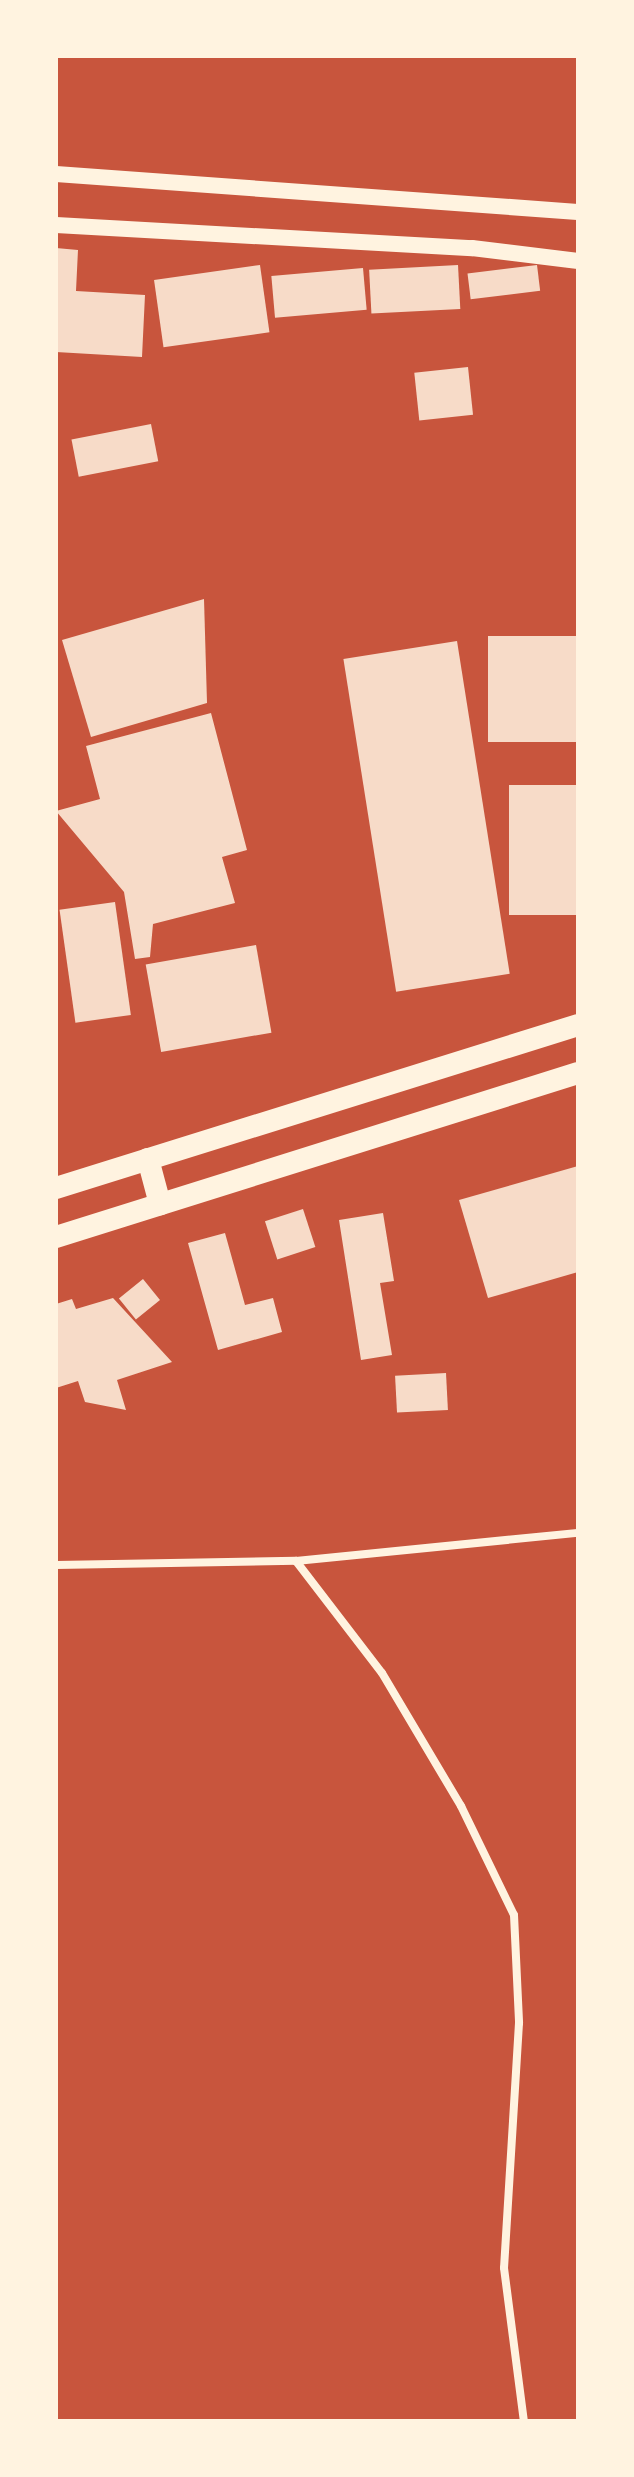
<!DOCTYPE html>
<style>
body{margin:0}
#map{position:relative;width:634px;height:2477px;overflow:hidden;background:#c8553d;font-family:Montserrat,sans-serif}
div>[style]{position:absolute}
.building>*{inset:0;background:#f7dbc8;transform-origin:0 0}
.minor>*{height:8px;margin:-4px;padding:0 4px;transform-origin:4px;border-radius:4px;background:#fff3e0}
.secondary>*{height:16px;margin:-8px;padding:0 8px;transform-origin:8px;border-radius:8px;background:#fff3e0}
.trunk>*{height:22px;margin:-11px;padding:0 11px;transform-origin:11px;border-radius:11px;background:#fff3e0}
span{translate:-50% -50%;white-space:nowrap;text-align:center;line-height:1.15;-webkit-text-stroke:6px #fff3e0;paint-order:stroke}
.frame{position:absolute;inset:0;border:58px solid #fff3e0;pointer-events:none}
</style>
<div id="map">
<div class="building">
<i style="clip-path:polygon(56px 248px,78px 250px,76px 291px,145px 295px,142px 357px,56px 352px)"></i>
<i style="left:260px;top:265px;width:68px;height:107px;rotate:82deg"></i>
<i style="left:458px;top:265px;width:44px;height:89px;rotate:87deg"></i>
<i style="left:537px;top:265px;width:26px;height:70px;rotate:83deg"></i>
<i style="left:363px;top:268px;width:42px;height:92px;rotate:85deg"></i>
<i style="left:468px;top:367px;width:48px;height:54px;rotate:84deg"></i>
<i style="left:151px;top:424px;width:38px;height:81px;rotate:79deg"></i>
<i style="clip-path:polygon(204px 599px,207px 703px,91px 737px,62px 640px)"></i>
<i style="left:578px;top:636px;width:106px;height:90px;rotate:90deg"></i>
<i style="left:457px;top:641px;width:337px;height:115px;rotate:81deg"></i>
<i style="clip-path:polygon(211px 713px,247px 850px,222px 857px,235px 903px,153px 924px,150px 957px,135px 959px,124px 892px,56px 811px,100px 799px,86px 746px)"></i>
<i style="left:509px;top:785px;width:69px;height:130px"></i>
<i style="left:115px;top:902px;width:114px;height:56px;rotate:82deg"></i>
<i style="left:256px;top:945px;width:89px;height:112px;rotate:80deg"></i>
<i style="clip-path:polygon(578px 1166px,578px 1272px,488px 1298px,459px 1200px)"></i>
<i style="left:303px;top:1209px;width:40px;height:40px;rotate:72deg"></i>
<i style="clip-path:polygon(383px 1213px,394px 1281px,380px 1283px,392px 1355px,361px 1360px,339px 1220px)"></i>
<i style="clip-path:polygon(225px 1233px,245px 1305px,273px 1298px,282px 1332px,218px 1350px,188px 1243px)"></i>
<i style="left:143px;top:1279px;width:27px;height:31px;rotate:51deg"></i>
<i style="clip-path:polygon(113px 1298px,172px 1362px,117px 1380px,126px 1410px,85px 1402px,78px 1381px,56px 1388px,56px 1304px,72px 1299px,76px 1309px)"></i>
<i style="left:446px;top:1373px;width:37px;height:51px;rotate:87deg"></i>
</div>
<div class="minor">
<i style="left:296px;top:1561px;width:283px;rotate:-5.7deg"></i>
<i style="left:56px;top:1565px;width:240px;rotate:-1deg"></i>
<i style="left:296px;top:1561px;width:141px;rotate:52.5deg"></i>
<i style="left:382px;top:1673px;width:155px;rotate:59.3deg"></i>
<i style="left:461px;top:1806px;width:121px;rotate:64.1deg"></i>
<i style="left:514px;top:1915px;width:108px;rotate:87.3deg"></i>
<i style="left:519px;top:2023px;width:245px;rotate:93.5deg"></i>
<i style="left:504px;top:2268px;width:154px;rotate:82.6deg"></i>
</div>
<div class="secondary">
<i style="left:56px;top:174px;width:523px;rotate:4.16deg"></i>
<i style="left:56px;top:225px;width:417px;rotate:3.2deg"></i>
<i style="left:472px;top:248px;width:107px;rotate:7deg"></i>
</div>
<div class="trunk">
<i style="left:148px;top:1159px;width:47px;rotate:75.1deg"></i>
<i style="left:56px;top:1188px;width:547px;rotate:-17.34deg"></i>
<i style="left:56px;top:1237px;width:547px;rotate:-17.44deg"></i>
</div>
<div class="frame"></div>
</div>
